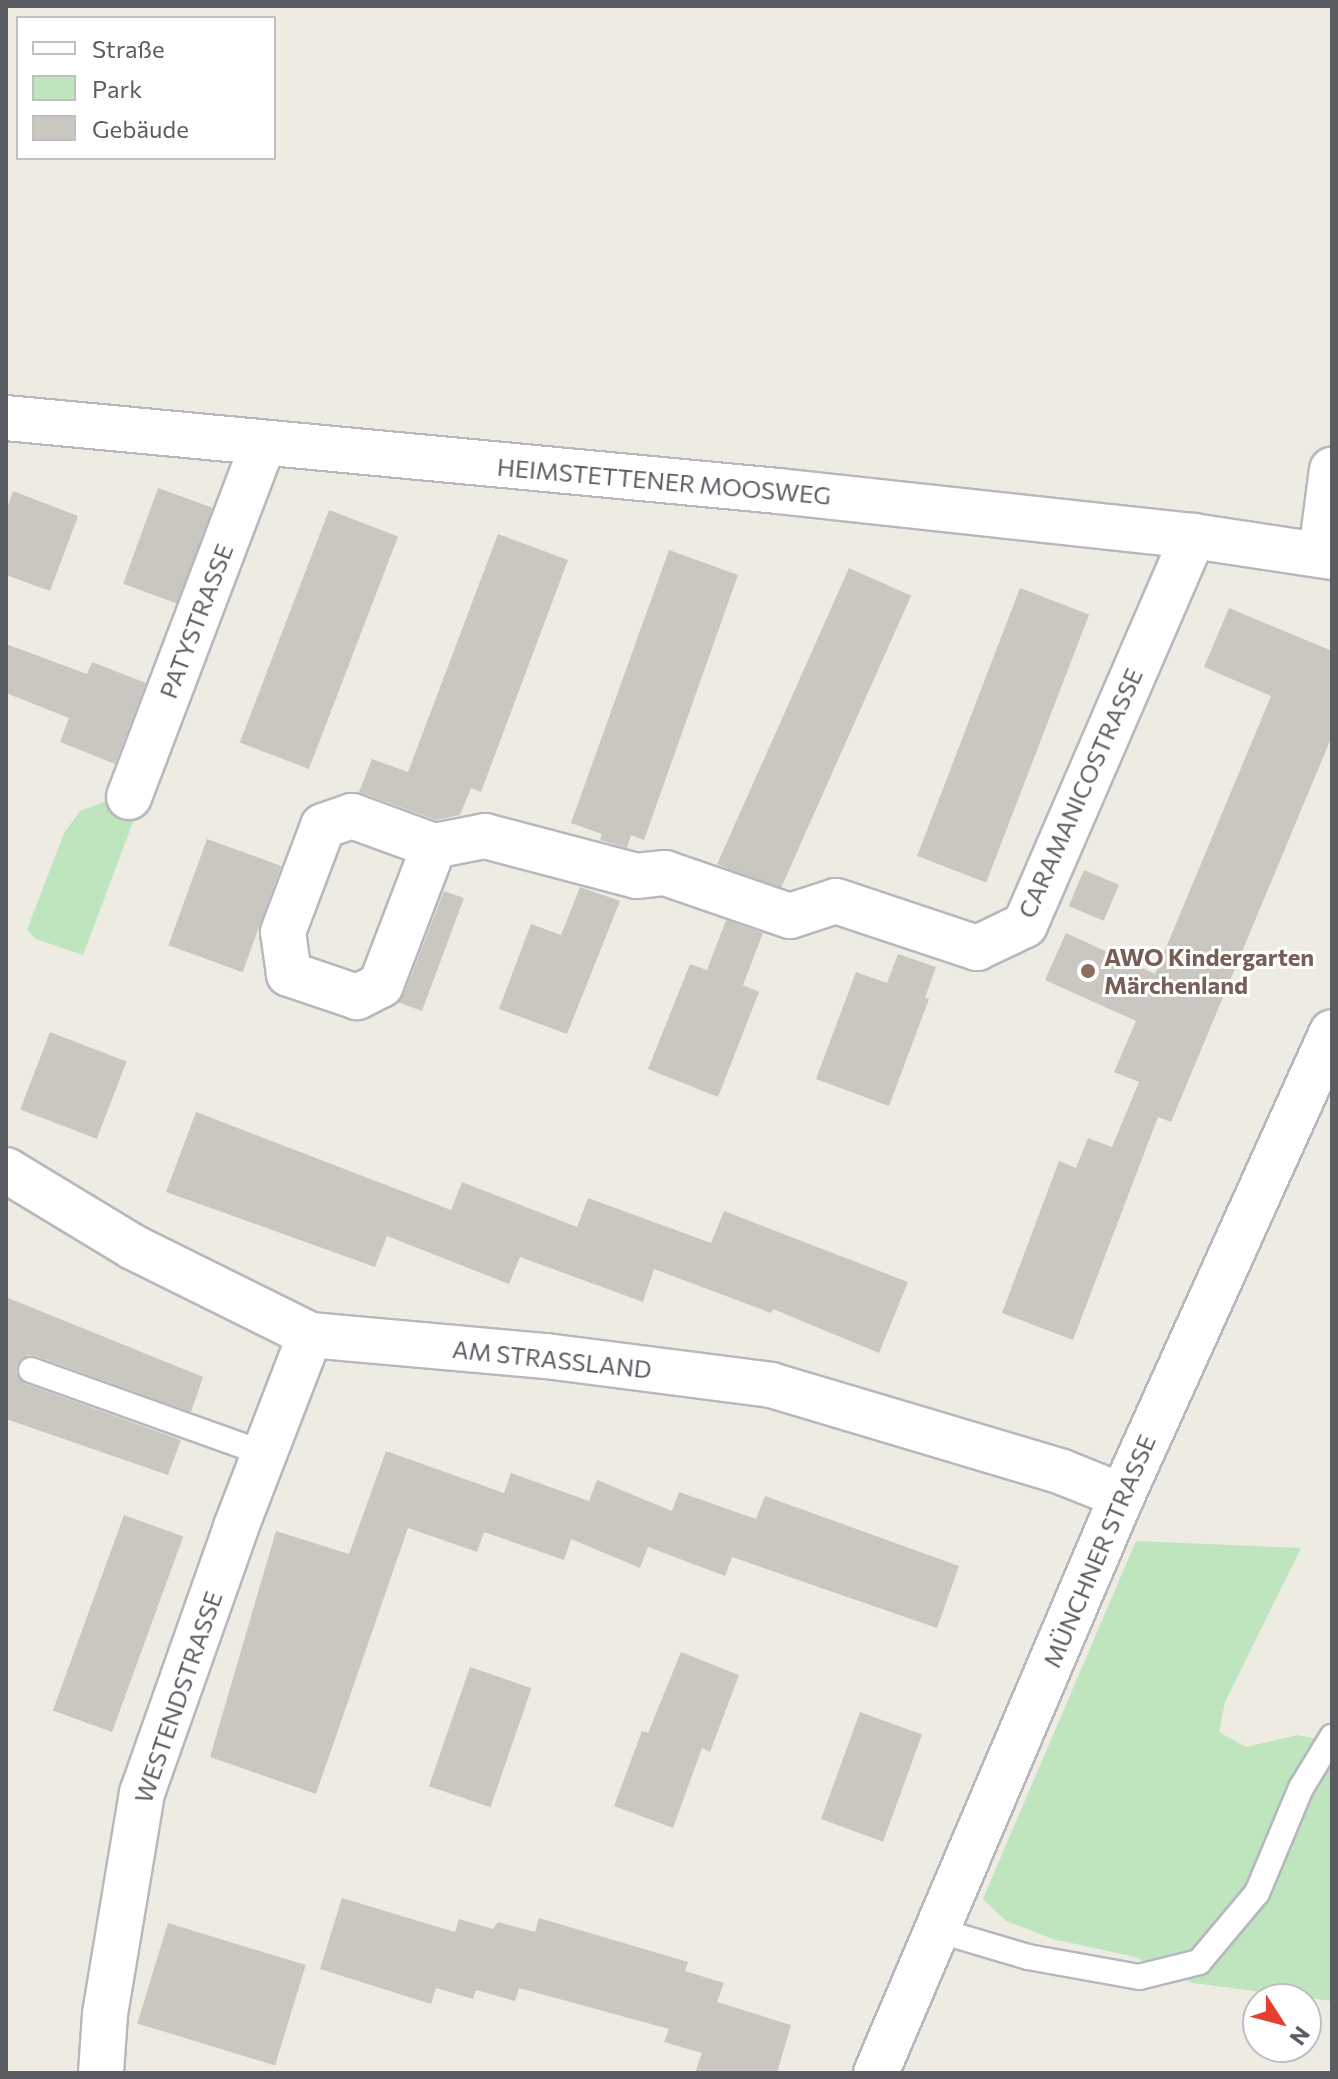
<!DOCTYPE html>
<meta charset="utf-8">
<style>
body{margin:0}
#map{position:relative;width:1338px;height:2079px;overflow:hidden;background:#edebe2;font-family:Commissioner,sans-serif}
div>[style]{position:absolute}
.green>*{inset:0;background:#bfe5bf}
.building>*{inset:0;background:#cac7c1;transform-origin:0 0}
.roads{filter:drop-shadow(2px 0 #b5b8bc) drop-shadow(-2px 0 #b5b8bc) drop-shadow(0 2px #b5b8bc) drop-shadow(0 -2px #b5b8bc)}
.lane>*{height:24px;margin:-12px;padding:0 12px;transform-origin:12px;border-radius:12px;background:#fff}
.street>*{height:44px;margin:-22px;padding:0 22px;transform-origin:22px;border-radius:22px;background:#fff}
.secondary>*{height:44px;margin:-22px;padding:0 22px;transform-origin:22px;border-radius:22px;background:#fff}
.dots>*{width:22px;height:22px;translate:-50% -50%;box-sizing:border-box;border:4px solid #fff;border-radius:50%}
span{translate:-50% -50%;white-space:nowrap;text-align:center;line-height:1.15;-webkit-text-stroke:6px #fff;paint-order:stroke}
.street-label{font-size:24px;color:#5a5e63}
.education-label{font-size:24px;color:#785e54;font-weight:700}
.left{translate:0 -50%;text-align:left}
.frame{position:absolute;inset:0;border:8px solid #5a5e63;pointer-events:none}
.legend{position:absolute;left:16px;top:16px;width:260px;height:144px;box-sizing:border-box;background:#fff;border:2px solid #bdbfc1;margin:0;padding:10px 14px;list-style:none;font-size:24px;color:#5a5e63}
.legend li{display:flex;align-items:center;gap:16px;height:40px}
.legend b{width:40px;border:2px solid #bdbfc1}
.north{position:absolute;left:1242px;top:1983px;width:80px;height:80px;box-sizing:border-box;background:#fff;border:2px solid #bdbfc1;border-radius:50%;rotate:126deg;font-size:22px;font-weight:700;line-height:32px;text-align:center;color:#5a5e63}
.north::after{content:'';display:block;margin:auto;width:28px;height:36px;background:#e63e2f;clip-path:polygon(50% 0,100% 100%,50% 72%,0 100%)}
</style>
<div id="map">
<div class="green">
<i style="clip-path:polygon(104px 802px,140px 803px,83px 955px,36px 939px,27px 930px,64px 833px,80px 811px)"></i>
<i style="clip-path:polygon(1136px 1541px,1301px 1548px,1225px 1702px,1219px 1732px,1246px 1747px,1298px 1735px,1332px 1742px,1332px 2001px,1193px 1983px,1135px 1957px,1053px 1939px,1006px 1921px,983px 1899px)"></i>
</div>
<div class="building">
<i style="left:158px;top:488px;width:58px;height:102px;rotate:20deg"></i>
<i style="clip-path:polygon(13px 491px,78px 516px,50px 591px,6px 575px,6px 511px)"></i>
<i style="left:329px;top:510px;width:74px;height:249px;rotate:21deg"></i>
<i style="clip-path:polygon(498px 534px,568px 560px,481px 792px,471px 788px,460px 815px,436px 820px,359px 792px,372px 759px,408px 772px)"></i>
<i style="clip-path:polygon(669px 550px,738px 575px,644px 840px,631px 835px,627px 848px,600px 840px,602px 834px,571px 823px)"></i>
<i style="left:849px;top:568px;width:68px;height:324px;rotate:24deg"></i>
<i style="left:1020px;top:588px;width:74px;height:287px;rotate:21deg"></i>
<i style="clip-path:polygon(1229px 608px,1332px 651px,1332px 736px,1171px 1122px,1158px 1117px,1073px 1340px,1002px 1313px,1059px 1161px,1076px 1168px,1088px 1138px,1112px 1147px,1139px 1082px,1114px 1072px,1136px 1021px,1045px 980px,1066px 933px,1155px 974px,1271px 696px,1204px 667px)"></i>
<i style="clip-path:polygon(6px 644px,87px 674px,92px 662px,146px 683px,115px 764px,60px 742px,69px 718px,6px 693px)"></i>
<i style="left:207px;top:839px;width:79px;height:113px;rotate:20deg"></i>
<i style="left:1084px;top:870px;width:38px;height:39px;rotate:23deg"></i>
<i style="clip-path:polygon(580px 887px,620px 901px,567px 1034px,499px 1009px,531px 924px,561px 935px)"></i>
<i style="clip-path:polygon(444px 891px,464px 898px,422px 1011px,397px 1002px,404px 994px)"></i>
<i style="clip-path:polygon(726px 920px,763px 933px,743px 985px,759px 992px,718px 1097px,648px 1069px,690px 964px,707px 970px)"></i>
<i style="clip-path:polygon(898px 954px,936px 967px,925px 998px,929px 999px,889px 1106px,816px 1079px,856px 972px,887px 983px)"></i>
<i style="left:50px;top:1032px;width:82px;height:83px;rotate:21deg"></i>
<i style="clip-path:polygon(196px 1112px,451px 1210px,462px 1182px,577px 1227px,588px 1198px,711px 1243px,724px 1211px,908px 1282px,879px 1353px,773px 1309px,771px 1313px,654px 1269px,643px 1302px,520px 1257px,509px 1284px,387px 1236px,375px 1267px,166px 1192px)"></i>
<i style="clip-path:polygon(6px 1297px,203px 1377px,191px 1412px,36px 1356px,28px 1355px,17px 1364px,16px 1373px,26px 1384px,181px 1440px,168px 1475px,6px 1419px)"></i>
<i style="clip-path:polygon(386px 1451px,504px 1493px,511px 1473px,589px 1501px,597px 1480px,672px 1511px,679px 1492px,756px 1519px,765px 1496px,959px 1566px,937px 1628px,732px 1557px,725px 1576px,648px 1547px,640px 1568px,571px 1539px,564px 1560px,484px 1532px,477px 1552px,408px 1528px,316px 1794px,210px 1757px,276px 1531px,349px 1554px)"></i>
<i style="left:124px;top:1515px;width:63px;height:208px;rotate:20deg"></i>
<i style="clip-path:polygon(681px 1652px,739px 1675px,710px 1752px,702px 1748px,673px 1828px,614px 1806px,642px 1731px,648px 1733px)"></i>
<i style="left:470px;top:1667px;width:65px;height:126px;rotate:19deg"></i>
<i style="left:860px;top:1712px;width:66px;height:114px;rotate:20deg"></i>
<i style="clip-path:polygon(342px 1898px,455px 1932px,459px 1919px,493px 1929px,498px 1922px,535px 1932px,539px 1918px,688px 1962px,685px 1971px,724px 1983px,717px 2002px,791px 2025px,777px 2073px,695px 2073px,702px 2053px,664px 2042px,669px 2029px,519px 1988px,515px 2001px,476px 1990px,473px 1999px,436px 1988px,431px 2004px,320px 1969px)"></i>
<i style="left:168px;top:1923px;width:144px;height:105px;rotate:17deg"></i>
</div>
<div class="roads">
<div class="lane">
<i style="left:31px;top:1370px;width:249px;rotate:19.7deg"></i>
<i style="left:937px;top:1930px;width:95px;rotate:16.5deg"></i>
<i style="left:1028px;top:1957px;width:113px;rotate:10.2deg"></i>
<i style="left:1139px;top:1977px;width:62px;rotate:-14deg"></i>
<i style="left:1199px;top:1962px;width:90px;rotate:-50deg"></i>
<i style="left:1257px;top:1893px;width:114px;rotate:-67.3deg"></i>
<i style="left:1301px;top:1788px;width:60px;rotate:-58.7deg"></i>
</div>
<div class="street">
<i style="left:1321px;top:553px;width:84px;rotate:-82.5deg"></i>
<i style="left:129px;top:797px;width:378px;rotate:-69.2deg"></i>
<i style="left:434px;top:846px;width:149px;rotate:110.9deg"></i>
<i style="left:381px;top:985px;width:27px;rotate:153deg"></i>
<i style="left:357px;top:997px;width:72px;rotate:-161.3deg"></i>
<i style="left:289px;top:974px;width:42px;rotate:-98.1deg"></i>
<i style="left:283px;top:932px;width:113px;rotate:-69.3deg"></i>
<i style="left:323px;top:826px;width:31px;rotate:-19deg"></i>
<i style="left:352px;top:816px;width:87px;rotate:20.1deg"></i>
<i style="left:434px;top:846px;width:52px;rotate:-11.1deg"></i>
<i style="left:485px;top:836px;width:156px;rotate:14.8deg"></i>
<i style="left:636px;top:876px;width:29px;rotate:-6deg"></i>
<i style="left:665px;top:873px;width:132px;rotate:19deg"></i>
<i style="left:790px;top:916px;width:48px;rotate:-18.1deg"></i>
<i style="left:836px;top:901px;width:149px;rotate:18.4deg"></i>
<i style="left:977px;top:948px;width:53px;rotate:-25.6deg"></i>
<i style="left:1025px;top:925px;width:424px;rotate:-66.6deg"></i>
<i style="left:6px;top:1170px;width:149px;rotate:31.2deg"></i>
<i style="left:133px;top:1247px;width:198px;rotate:26.4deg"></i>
<i style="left:310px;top:1335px;width:237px;rotate:5.1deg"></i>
<i style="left:546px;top:1356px;width:227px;rotate:7.3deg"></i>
<i style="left:771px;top:1385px;width:304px;rotate:16.6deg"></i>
<i style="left:1062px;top:1472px;width:65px;rotate:21.8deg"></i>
<i style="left:101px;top:2073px;width:59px;rotate:-86.1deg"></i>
<i style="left:105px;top:2014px;width:224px;rotate:-80.5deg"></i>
<i style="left:142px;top:1793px;width:282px;rotate:-70.5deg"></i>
<i style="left:236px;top:1527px;width:206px;rotate:-68.9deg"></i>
</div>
<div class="secondary">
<i style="left:6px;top:418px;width:775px;rotate:5.4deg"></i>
<i style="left:778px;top:491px;width:417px;rotate:6.2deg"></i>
<i style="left:1193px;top:536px;width:141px;rotate:8.6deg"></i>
<i style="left:876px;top:2073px;width:627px;rotate:-66.91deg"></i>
<i style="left:1122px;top:1496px;width:509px;rotate:-65.65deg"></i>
</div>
</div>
<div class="dots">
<i style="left:1088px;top:971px;background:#8d6e63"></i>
</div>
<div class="street-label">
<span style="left:664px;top:481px;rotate:5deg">HEIMSTETTENER MOOSWEG</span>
<span style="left:196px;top:621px;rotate:-69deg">PATYSTRASSE</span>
<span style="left:1080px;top:793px;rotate:-66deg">CARAMANICOSTRASSE</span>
<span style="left:552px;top:1359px;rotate:6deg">AM STRASSLAND</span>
<span style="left:1099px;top:1551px;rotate:-67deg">MÜNCHNER STRASSE</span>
<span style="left:178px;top:1697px;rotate:-71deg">WESTENDSTRASSE</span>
</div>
<div class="education-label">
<span class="left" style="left:1104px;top:971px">AWO Kindergarten<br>Märchenland</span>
</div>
<div class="frame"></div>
<ul class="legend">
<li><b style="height:10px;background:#fff"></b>Straße</li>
<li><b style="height:22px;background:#bfe5bf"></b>Park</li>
<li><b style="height:22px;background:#cac7c1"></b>Gebäude</li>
</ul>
<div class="north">N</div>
</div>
